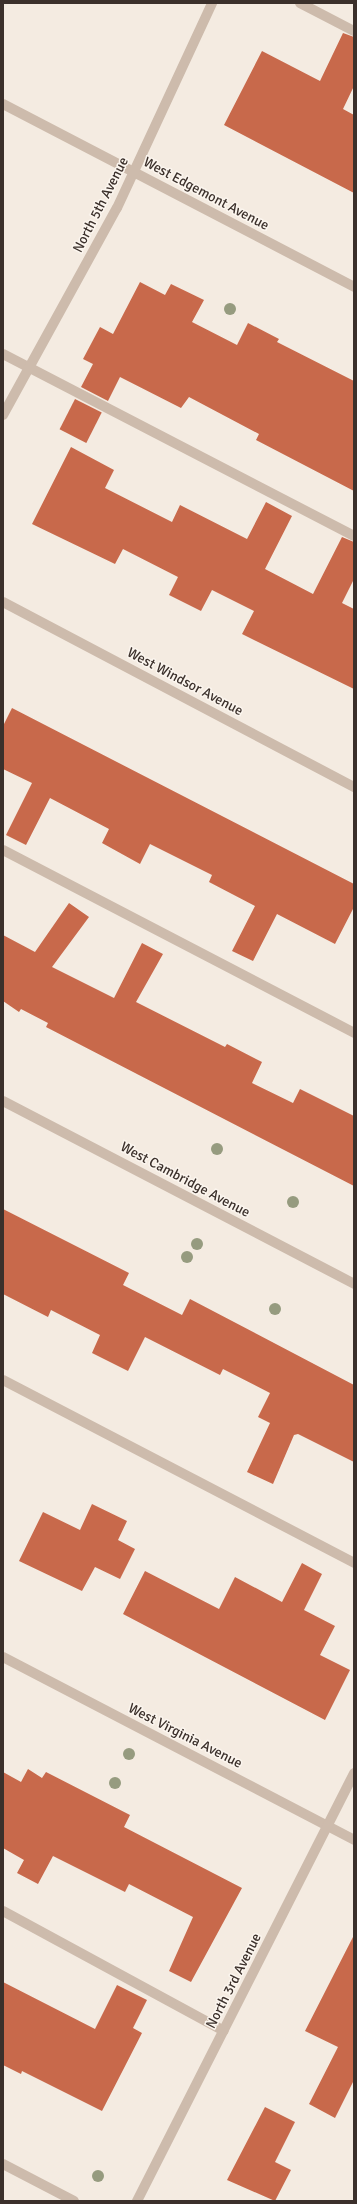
<!DOCTYPE html>
<style>
body{margin:0}
#map{position:relative;width:357px;height:2204px;overflow:hidden;background:#f4ebe1;font-family:Signika,sans-serif}
div>[style]{position:absolute}
.building>*{inset:0;background:#c8694b;transform-origin:0 0}
.service>*{height:10px;margin:-5px;padding:0 5px;transform-origin:5px;border-radius:5px;background:#cdbbac}
.minor>*{height:10px;margin:-5px;padding:0 5px;transform-origin:5px;border-radius:5px;background:#cdbbac}
.tertiary>*{height:10px;margin:-5px;padding:0 5px;transform-origin:5px;border-radius:5px;background:#cdbbac}
.trees>*{width:12px;height:12px;margin:-6px;border-radius:50%;background:#969b7f}
span{translate:-50% -50%;white-space:nowrap;text-align:center;line-height:1.15;-webkit-text-stroke:3px #fbf5ee;paint-order:stroke}
.street-label{font-size:14px;color:#3b302b}
.frame{position:absolute;inset:0;border:4px solid #3b302b;pointer-events:none}
</style>
<div id="map">
<div class="building">
<i style="clip-path:polygon(343px 33px,354px 37px,354px 86px,343px 109px,354px 115px,354px 193px,224px 125px,262px 51px,320px 81px)"></i>
<i style="clip-path:polygon(140px 282px,165px 295px,171px 284px,204px 300px,192px 322px,237px 345px,248px 323px,279px 339px,277px 342px,354px 381px,354px 491px,256px 440px,259px 434px,189px 397px,181px 408px,120px 377px,108px 401px,81px 387px,93px 364px,83px 359px,100px 327px,113px 334px)"></i>
<i style="left:75px;top:399px;width:30px;height:34px;rotate:27deg"></i>
<i style="clip-path:polygon(71px 447px,114px 470px,105px 488px,172px 522px,180px 505px,247px 539px,266px 502px,292px 516px,265px 569px,313px 594px,342px 537px,354px 542px,354px 579px,342px 603px,354px 609px,354px 689px,242px 634px,254px 611px,212px 590px,201px 611px,169px 595px,178px 577px,123px 549px,115px 564px,32px 524px)"></i>
<i style="clip-path:polygon(12px 708px,354px 884px,354px 907px,335px 944px,277px 914px,253px 961px,232px 951px,255px 906px,209px 882px,212px 875px,150px 844px,140px 864px,102px 843px,109px 829px,50px 798px,26px 845px,6px 835px,32px 783px,3px 769px,3px 726px)"></i>
<i style="clip-path:polygon(69px 903px,89px 917px,52px 967px,114px 998px,142px 943px,163px 954px,136px 1002px,225px 1047px,227px 1044px,262px 1062px,252px 1083px,293px 1103px,300px 1089px,354px 1116px,354px 1186px,46px 1027px,48px 1023px,21px 1009px,19px 1012px,3px 1001px,3px 935px,35px 952px)"></i>
<i style="clip-path:polygon(3px 1209px,129px 1273px,123px 1285px,182px 1315px,190px 1299px,354px 1385px,354px 1462px,298px 1434px,294px 1435px,273px 1484px,247px 1472px,270px 1423px,258px 1417px,270px 1393px,223px 1369px,220px 1375px,145px 1337px,128px 1371px,92px 1353px,100px 1335px,51px 1310px,48px 1317px,3px 1294px)"></i>
<i style="clip-path:polygon(92px 1504px,127px 1521px,118px 1540px,135px 1549px,120px 1579px,95px 1567px,82px 1591px,19px 1561px,43px 1512px,80px 1530px)"></i>
<i style="clip-path:polygon(302px 1563px,322px 1574px,304px 1610px,335px 1626px,320px 1655px,350px 1670px,325px 1720px,123px 1614px,145px 1571px,219px 1609px,235px 1577px,282px 1602px)"></i>
<i style="clip-path:polygon(28px 1769px,42px 1778px,46px 1772px,130px 1815px,124px 1827px,242px 1888px,191px 1982px,169px 1971px,193px 1917px,129px 1884px,125px 1892px,53px 1856px,38px 1884px,17px 1873px,24px 1860px,3px 1848px,3px 1772px,21px 1782px)"></i>
<i style="clip-path:polygon(354px 1935px,354px 2080px,335px 2118px,309px 2104px,338px 2047px,305px 2031px)"></i>
<i style="clip-path:polygon(3px 1982px,95px 2029px,117px 1985px,147px 2000px,133px 2028px,142px 2033px,102px 2111px,22px 2071px,21px 2074px,3px 2065px)"></i>
<i style="clip-path:polygon(265px 2107px,295px 2122px,275px 2162px,291px 2170px,275px 2201px,227px 2180px)"></i>
</div>
<div class="service">
<i style="left:300px;top:3px;width:61px;rotate:27.4deg"></i>
<i style="left:3px;top:354px;width:395px;rotate:27.4deg"></i>
<i style="left:3px;top:850px;width:396px;rotate:27.5deg"></i>
<i style="left:3px;top:1380px;width:396px;rotate:27.5deg"></i>
<i style="left:3px;top:1911px;width:251px;rotate:28.5deg"></i>
</div>
<div class="minor">
<i style="left:3px;top:104px;width:396px;rotate:27.5deg"></i>
<i style="left:3px;top:602px;width:397px;rotate:27.8deg"></i>
<i style="left:3px;top:1101px;width:396px;rotate:27.5deg"></i>
<i style="left:3px;top:1657px;width:396px;rotate:27.5deg"></i>
<i style="left:3px;top:2164px;width:80px;rotate:27.5deg"></i>
</div>
<div class="tertiary">
<i style="left:3px;top:415px;width:236px;rotate:-61.2deg"></i>
<i style="left:117px;top:208px;width:226px;rotate:-65.1deg"></i>
<i style="left:137px;top:2201px;width:480px;rotate:-63.1deg"></i>
</div>
<div class="trees">
<i style="left:230px;top:309px"></i>
<i style="left:217px;top:1149px"></i>
<i style="left:293px;top:1202px"></i>
<i style="left:197px;top:1244px"></i>
<i style="left:187px;top:1257px"></i>
<i style="left:275px;top:1309px"></i>
<i style="left:129px;top:1754px"></i>
<i style="left:115px;top:1783px"></i>
<i style="left:98px;top:2176px"></i>
</div>
<div class="street-label">
<span style="left:206px;top:194px;rotate:28deg">West Edgemont Avenue</span>
<span style="left:101px;top:205px;rotate:-63deg">North 5th Avenue</span>
<span style="left:185px;top:682px;rotate:28deg">West Windsor Avenue</span>
<span style="left:185px;top:1180px;rotate:28deg">West Cambridge Avenue</span>
<span style="left:185px;top:1736px;rotate:27deg">West Virginia Avenue</span>
<span style="left:234px;top:1981px;rotate:-63deg">North 3rd Avenue</span>
</div>
<div class="frame"></div>
</div>
